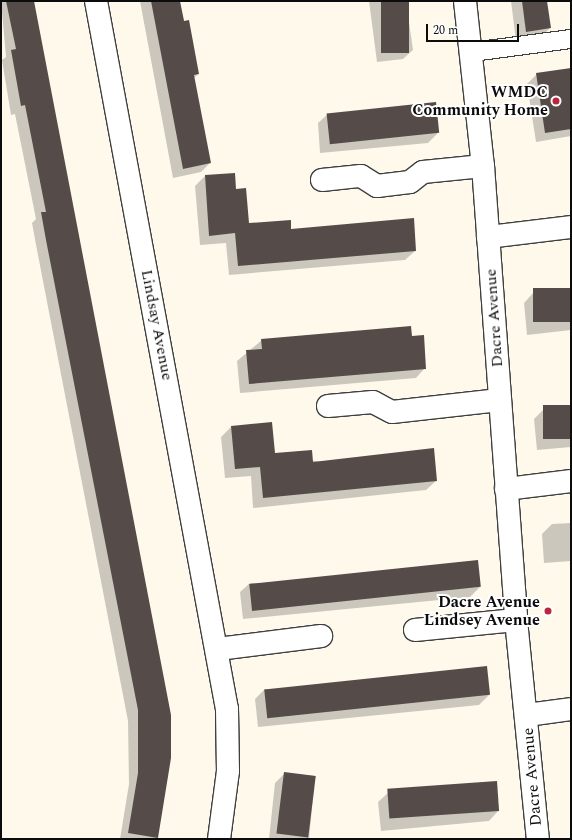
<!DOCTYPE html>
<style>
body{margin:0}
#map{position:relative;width:572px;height:840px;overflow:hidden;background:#fff9ec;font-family:Spectral,serif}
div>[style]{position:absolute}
.shadow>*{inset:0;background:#0003}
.building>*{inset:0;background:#554c49;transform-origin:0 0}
.roads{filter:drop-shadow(1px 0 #3f3f3f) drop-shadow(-1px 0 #3f3f3f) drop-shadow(0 1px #3f3f3f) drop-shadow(0 -1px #3f3f3f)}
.service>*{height:18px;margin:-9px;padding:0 9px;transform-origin:9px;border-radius:9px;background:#fff}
.minor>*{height:22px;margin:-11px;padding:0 11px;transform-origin:11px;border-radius:11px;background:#fff}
.dots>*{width:11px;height:11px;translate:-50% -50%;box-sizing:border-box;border:2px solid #fff;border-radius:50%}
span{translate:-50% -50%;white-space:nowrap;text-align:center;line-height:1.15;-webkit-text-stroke:4px #fff;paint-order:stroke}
.poi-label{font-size:16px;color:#0c0c0c;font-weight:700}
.right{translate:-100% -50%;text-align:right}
.street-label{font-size:16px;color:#0c0c0c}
.frame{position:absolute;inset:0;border:2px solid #0c0c0c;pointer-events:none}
.scale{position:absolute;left:426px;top:24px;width:93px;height:18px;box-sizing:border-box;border:2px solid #0c0c0c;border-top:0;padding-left:5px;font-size:12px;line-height:14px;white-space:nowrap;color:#0c0c0c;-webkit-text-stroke:3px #fff;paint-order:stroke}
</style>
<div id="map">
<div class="shadow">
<i style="clip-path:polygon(1px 1px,32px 1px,170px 758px,157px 839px,120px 839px,129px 784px,128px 721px,37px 250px,32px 223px,36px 219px,15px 114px,11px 115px,2px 60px,6px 57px)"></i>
<i style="clip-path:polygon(140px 1px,179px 1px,198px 74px,194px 78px,210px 163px,201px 172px,173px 178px)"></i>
<i style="clip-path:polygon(369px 1px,406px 1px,413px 50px,403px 59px,377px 62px)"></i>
<i style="clip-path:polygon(511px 1px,546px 1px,550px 28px,540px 38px,516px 41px)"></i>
<i style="clip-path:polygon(571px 69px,571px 136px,536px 142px,527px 84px,537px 74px)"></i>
<i style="clip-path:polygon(328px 114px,438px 133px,428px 143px,320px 153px,318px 123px)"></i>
<i style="clip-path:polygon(205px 176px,235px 190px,248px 224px,415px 251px,405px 260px,229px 275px,226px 243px,200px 245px,195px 186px)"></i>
<i style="clip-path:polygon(571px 289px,571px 330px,527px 335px,524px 303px,533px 293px)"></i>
<i style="clip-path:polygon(411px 338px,425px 368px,416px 378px,240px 393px,237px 361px,262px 340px)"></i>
<i style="clip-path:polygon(571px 407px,571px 447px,537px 450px,534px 419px,544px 409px)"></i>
<i style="clip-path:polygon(231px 427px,274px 454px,436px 481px,426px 490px,253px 508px,251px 476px,225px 478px,221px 437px)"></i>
<i style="clip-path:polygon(571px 523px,571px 561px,544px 563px,542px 534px,552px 524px)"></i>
<i style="clip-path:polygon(250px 583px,480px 587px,470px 597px,243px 619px,240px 592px)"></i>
<i style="clip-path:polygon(571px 648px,571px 664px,570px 649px)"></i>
<i style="clip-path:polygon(265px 689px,489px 695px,479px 705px,258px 727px,255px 699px)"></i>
<i style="clip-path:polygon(285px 773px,315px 776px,309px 839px,269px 839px,275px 783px)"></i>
<i style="clip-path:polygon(496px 782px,498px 811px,489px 821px,381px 831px,378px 802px,388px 793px)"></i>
</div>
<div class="building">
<i style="clip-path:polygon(6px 1px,34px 1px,171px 715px,171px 758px,158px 838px,128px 833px,138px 773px,138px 710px,46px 240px,41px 212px,46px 212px,25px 105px,21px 106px,11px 50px,16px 49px)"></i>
<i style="clip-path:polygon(151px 1px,180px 1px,184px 21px,189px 20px,199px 74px,194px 75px,211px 163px,183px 169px)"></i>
<i style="left:381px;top:1px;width:28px;height:52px"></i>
<i style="clip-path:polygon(522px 1px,547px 1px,551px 28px,526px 32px)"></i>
<i style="clip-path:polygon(571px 68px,571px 129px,545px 133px,536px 73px)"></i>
<i style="left:436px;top:102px;width:31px;height:110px;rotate:84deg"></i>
<i style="clip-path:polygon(235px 173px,236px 189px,246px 188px,249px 223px,291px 220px,291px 229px,414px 218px,416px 251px,238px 266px,235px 233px,209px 236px,205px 175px)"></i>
<i style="left:571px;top:288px;width:34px;height:38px;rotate:90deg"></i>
<i style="clip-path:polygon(411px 326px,412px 336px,424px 335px,426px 369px,249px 384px,246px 350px,262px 349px,261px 339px)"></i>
<i style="left:571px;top:405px;width:34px;height:28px;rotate:90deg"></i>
<i style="clip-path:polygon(272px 422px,275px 453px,312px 450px,313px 462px,434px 448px,437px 481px,263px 498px,260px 467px,235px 469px,231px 426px)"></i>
<i style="left:478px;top:560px;width:27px;height:230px;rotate:84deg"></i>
<i style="left:487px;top:666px;width:29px;height:224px;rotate:84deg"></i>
<i style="left:284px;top:772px;width:32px;height:62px;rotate:7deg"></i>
<i style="left:497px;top:781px;width:30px;height:110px;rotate:86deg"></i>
</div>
<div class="roads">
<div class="service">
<i style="left:472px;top:52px;width:100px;rotate:-7.5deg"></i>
</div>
<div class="minor">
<i style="left:96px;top:1px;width:720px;rotate:79.52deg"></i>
<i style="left:227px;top:709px;width:62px;rotate:89.1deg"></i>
<i style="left:228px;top:771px;width:69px;rotate:97.5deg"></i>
<i style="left:465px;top:1px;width:166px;rotate:83.8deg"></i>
<i style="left:483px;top:166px;width:455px;rotate:85.8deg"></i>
<i style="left:516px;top:620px;width:220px;rotate:84.3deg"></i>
<i style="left:322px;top:180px;width:39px;rotate:-6deg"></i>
<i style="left:361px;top:176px;width:19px;rotate:32deg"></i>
<i style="left:377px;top:186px;width:33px;rotate:-7deg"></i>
<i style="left:410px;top:182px;width:16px;rotate:-38deg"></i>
<i style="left:423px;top:172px;width:60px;rotate:-5.7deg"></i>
<i style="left:488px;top:237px;width:84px;rotate:-6.9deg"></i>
<i style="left:328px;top:406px;width:45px;rotate:-5.1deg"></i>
<i style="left:373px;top:402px;width:21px;rotate:28deg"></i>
<i style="left:392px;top:412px;width:108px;rotate:-6.4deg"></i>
<i style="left:506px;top:489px;width:65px;rotate:-7deg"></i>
<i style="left:415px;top:630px;width:101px;rotate:-5.7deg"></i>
<i style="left:218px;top:649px;width:104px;rotate:-7.2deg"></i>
<i style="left:527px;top:715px;width:44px;rotate:-7.8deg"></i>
</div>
</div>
<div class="dots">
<i style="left:556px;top:101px;background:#ba2640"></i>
<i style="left:548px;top:611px;background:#ba2640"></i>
</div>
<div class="poi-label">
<span class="right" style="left:548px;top:101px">WMDC<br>Community Home</span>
<span class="right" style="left:540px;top:611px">Dacre Avenue<br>Lindsey Avenue</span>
</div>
<div class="street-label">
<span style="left:494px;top:318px;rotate:-94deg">Dacre Avenue</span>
<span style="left:157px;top:325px;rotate:79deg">Lindsay Avenue</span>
<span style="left:532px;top:777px;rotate:-95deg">Dacre Avenue</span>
</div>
<div class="frame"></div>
<div class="scale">20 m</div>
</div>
